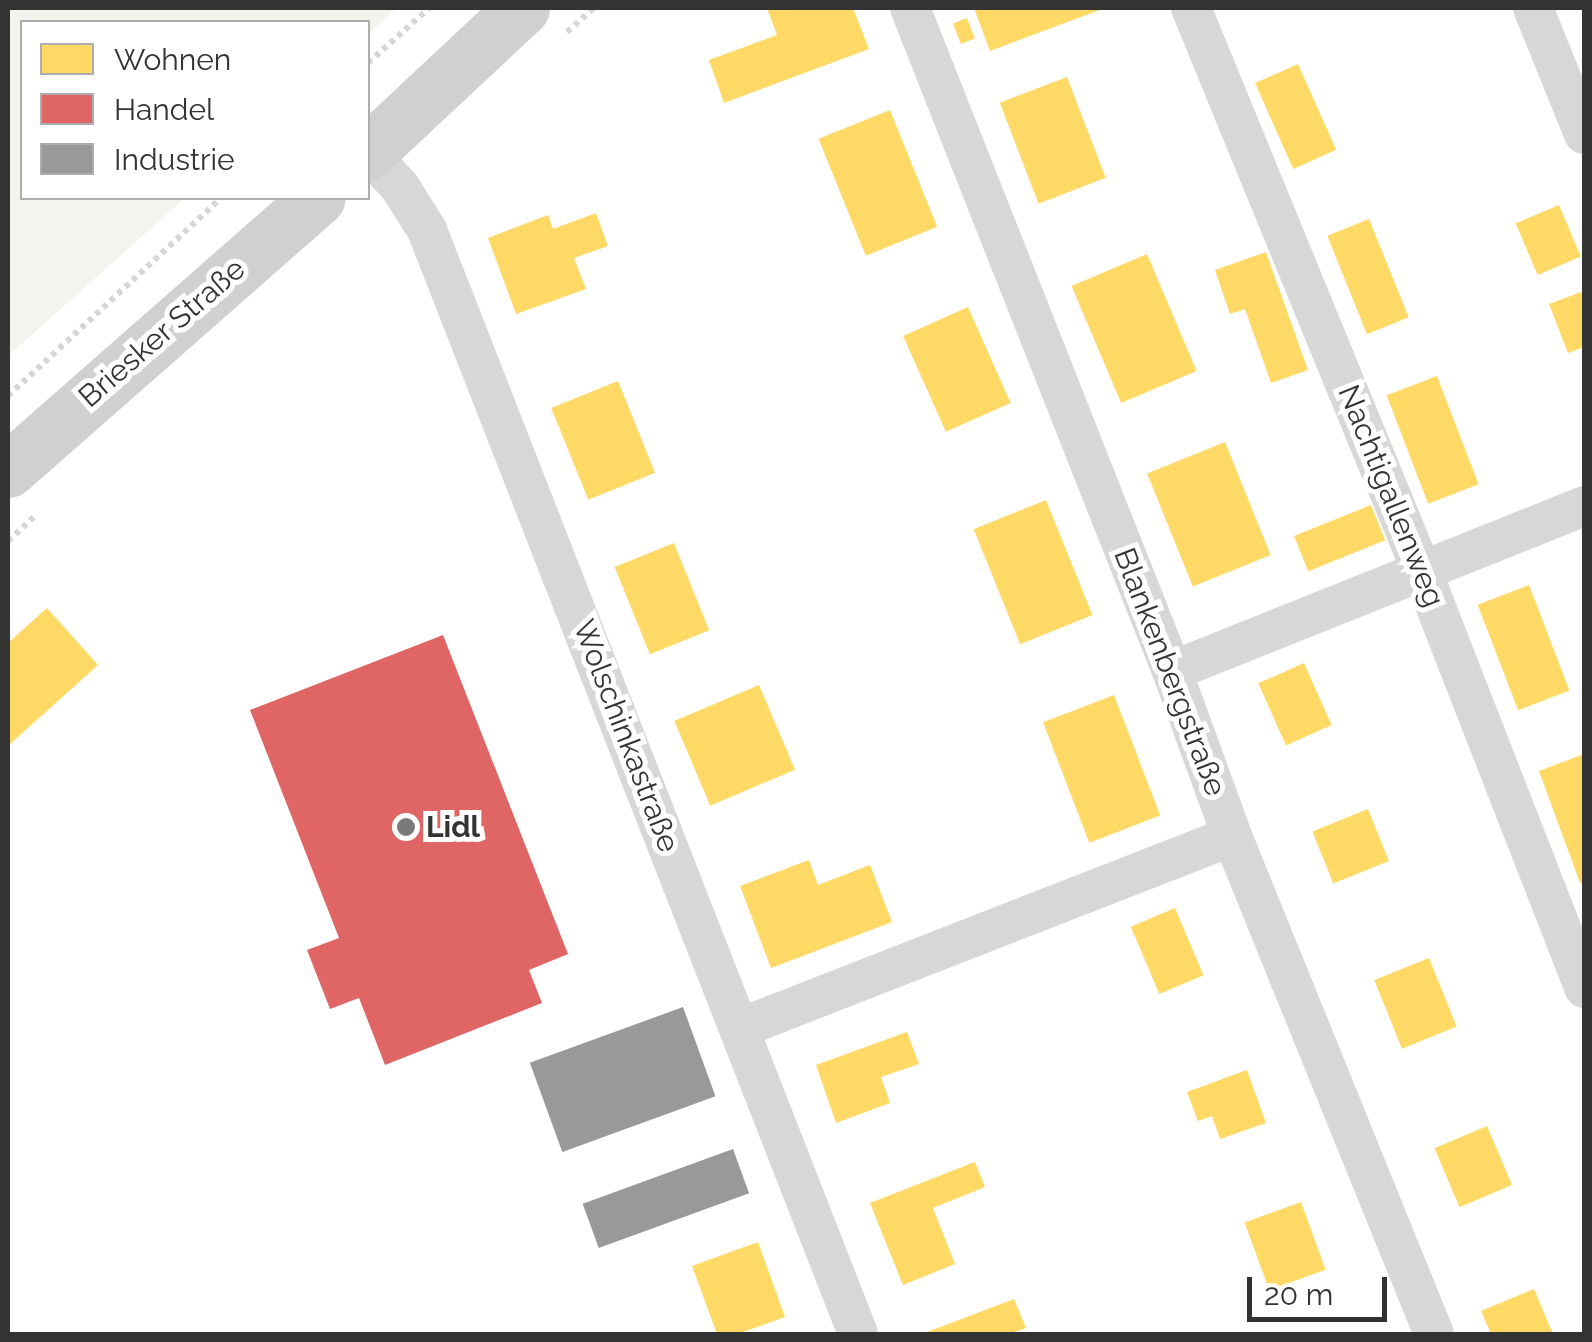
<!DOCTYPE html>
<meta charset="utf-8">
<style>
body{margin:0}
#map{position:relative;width:1592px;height:1342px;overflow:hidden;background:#fff;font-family:Raleway,sans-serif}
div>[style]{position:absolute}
.green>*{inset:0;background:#f1f5ed}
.homes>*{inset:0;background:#ffd966;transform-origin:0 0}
.shops>*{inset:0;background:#e06666}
.industry>*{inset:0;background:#999;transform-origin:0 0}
.path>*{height:6px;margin-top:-3px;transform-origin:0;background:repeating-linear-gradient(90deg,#d6d6d6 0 5px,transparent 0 10px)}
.minor>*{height:40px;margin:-20px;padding:0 20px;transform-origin:20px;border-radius:20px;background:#d7d7d7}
.secondary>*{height:55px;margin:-27.5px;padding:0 27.5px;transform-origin:27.5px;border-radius:27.5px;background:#d0d0d0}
.dots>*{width:28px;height:28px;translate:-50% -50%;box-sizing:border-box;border:5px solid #fff;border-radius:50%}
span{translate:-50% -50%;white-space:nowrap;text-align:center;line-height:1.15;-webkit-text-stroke:10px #fff;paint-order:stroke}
.street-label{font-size:30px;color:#333}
.poi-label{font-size:30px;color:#333;font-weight:700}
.left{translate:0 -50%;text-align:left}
.frame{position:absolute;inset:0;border:10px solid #333;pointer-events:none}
.legend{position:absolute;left:20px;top:20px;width:350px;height:180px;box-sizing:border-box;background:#fff;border:2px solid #adadad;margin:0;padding:12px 18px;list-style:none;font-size:30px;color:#333}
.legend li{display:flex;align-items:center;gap:20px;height:50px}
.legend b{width:50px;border:2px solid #adadad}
.scale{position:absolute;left:1247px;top:1277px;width:140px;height:45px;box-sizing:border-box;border:5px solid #333;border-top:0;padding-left:12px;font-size:30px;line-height:35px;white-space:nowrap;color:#333;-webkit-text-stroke:8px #fff;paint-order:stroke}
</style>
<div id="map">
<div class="green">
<i style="clip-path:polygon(8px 8px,397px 8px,368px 34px,368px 22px,22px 22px,22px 198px,185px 198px,8px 356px)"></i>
</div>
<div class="homes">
<i style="clip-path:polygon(767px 8px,853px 8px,869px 49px,724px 103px,709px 60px,777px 35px)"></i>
<i style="clip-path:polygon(974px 8px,1105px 8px,990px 51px)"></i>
<i style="left:967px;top:18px;width:22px;height:15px;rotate:69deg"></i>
<i style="left:1298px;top:64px;width:94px;height:47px;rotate:66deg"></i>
<i style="left:1067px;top:77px;width:108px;height:72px;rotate:69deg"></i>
<i style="left:890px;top:110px;width:126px;height:77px;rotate:68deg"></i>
<i style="left:1559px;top:205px;width:56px;height:47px;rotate:67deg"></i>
<i style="clip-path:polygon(596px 213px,608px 246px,574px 258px,586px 289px,516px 314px,488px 238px,548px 215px,553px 229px)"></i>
<i style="left:1369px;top:219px;width:106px;height:45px;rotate:68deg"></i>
<i style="clip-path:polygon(1266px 252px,1308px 370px,1271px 383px,1245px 309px,1230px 314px,1215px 270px)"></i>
<i style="left:1147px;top:254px;width:127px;height:82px;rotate:67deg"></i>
<i style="clip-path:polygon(1584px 291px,1584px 347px,1568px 353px,1549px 304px)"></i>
<i style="left:968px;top:307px;width:105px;height:71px;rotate:66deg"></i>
<i style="left:1437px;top:376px;width:116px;height:54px;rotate:69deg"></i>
<i style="left:618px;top:381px;width:99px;height:72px;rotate:68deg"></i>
<i style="left:1225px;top:442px;width:122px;height:84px;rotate:68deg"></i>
<i style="left:1046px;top:500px;width:124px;height:78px;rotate:68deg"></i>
<i style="left:1371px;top:505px;width:38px;height:83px;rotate:68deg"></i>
<i style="left:674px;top:543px;width:94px;height:64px;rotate:68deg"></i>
<i style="left:1529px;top:585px;width:113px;height:55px;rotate:69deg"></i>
<i style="clip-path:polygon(47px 608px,98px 665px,8px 746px,8px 643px)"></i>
<i style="left:1304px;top:663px;width:68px;height:50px;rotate:66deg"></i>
<i style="left:759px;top:685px;width:92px;height:92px;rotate:67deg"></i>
<i style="left:1114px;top:695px;width:129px;height:76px;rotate:69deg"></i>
<i style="clip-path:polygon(1584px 754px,1584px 881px,1580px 883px,1539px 771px)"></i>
<i style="left:1368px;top:809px;width:56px;height:60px;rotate:68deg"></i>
<i style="clip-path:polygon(809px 860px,818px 885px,870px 865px,892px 922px,771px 968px,740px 886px)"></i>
<i style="left:1175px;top:908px;width:73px;height:48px;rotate:67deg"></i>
<i style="left:1429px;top:958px;width:74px;height:59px;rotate:68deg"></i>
<i style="clip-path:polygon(907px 1032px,919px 1064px,881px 1077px,890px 1103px,836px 1123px,816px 1065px)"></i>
<i style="clip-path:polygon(1247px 1070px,1266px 1123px,1220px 1139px,1212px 1116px,1198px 1121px,1187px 1092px)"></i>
<i style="left:1487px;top:1126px;width:64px;height:57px;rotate:67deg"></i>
<i style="clip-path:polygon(975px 1162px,985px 1187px,933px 1208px,955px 1264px,903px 1285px,870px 1203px)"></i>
<i style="left:1301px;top:1202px;width:72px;height:60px;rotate:70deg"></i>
<i style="clip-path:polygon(758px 1242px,785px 1317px,737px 1334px,717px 1334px,692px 1266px)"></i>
<i style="clip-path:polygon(1534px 1289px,1553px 1334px,1491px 1334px,1481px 1311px)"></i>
<i style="clip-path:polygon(1014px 1299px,1026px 1328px,1009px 1334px,922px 1334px)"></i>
</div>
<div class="shops">
<i style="clip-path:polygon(443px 635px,568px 954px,529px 970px,542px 1003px,385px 1065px,359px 998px,330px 1009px,307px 950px,339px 938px,250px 710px)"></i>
</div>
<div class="industry">
<i style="left:683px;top:1007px;width:95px;height:163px;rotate:70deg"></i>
<i style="left:733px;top:1149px;width:47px;height:160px;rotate:70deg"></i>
</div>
<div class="path">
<i style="left:567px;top:32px;width:36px;rotate:-42deg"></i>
<i style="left:368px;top:63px;width:82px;rotate:-42deg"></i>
<i style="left:8px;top:396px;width:291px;rotate:-42.9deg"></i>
<i style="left:8px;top:541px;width:38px;rotate:-43deg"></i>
</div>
<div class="minor">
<i style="left:910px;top:8px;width:713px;rotate:68.44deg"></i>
<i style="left:1172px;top:671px;width:176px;rotate:70deg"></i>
<i style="left:1232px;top:836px;width:537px;rotate:67.92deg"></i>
<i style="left:1191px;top:8px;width:606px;rotate:67.71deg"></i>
<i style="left:1421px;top:569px;width:450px;rotate:68.7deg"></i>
<i style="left:1533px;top:8px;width:136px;rotate:68deg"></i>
<i style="left:368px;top:152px;width:47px;rotate:47.6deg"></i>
<i style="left:400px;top:187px;width:51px;rotate:57.9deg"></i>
<i style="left:427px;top:230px;width:1185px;rotate:68.67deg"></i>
<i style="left:1172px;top:671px;width:444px;rotate:-21.8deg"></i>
<i style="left:740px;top:1028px;width:528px;rotate:-21.32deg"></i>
</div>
<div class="secondary">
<i style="left:368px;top:152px;width:211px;rotate:-43.1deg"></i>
<i style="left:8px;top:470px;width:412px;rotate:-41.3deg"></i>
</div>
<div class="dots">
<i style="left:406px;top:827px;background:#7a7a7a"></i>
</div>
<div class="street-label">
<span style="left:162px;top:333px;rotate:-41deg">Briesker Straße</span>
<span style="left:1391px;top:496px;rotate:68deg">Nachtigallenweg</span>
<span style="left:1170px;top:672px;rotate:69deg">Blankenbergstraße</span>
<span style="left:626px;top:736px;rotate:69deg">Wolschinkastraße</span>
</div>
<div class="poi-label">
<span class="left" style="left:426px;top:827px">Lidl</span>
</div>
<div class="frame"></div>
<ul class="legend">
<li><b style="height:28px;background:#ffd966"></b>Wohnen</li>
<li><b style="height:28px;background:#e06666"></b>Handel</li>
<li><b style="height:28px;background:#999"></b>Industrie</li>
</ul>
<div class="scale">20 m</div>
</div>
